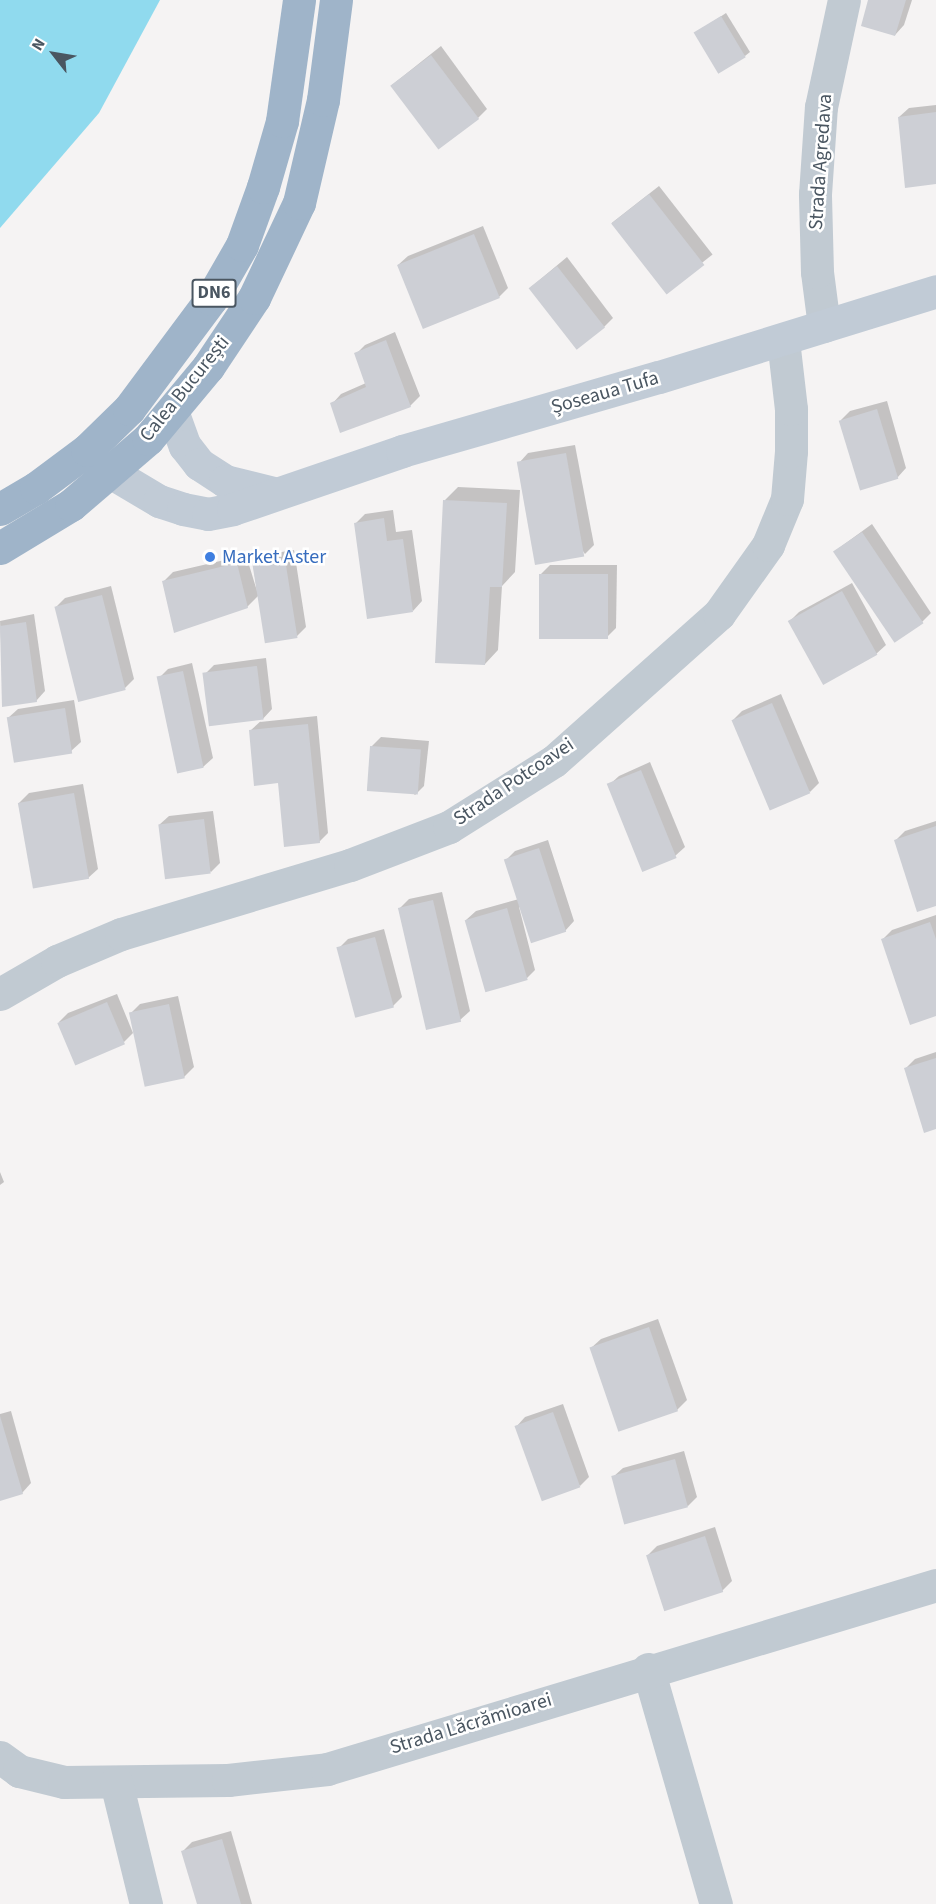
<!DOCTYPE html>
<meta charset="utf-8">
<style>
body{margin:0}
#map{position:relative;width:936px;height:1904px;overflow:hidden;background:#f5f3f3;font-family:"Source Sans 3",sans-serif}
div>[style]{position:absolute}
.water>*{inset:0;background:#90daee}
.shadow>*{inset:0;background:#0003;transform-origin:0 0}
.building>*{inset:0;background:#cdcfd5;transform-origin:0 0}
.minor>*{height:33px;margin:-16.5px;padding:0 16.5px;transform-origin:16.5px;border-radius:16.5px;background:#c1cad2}
.secondary>*{height:33px;margin:-16.5px;padding:0 16.5px;transform-origin:16.5px;border-radius:16.5px;background:#c1cbd6}
.trunk>*{height:33px;margin:-16.5px;padding:0 16.5px;transform-origin:16.5px;border-radius:16.5px;background:#9fb4c9}
.dots>*{width:16px;height:16px;translate:-50% -50%;box-sizing:border-box;border:3px solid #fff;border-radius:50%}
span{translate:-50% -50%;white-space:nowrap;text-align:center;line-height:1.15;-webkit-text-stroke:5px #fff;paint-order:stroke}
.shield-label span{padding:2px 4px;background:#fff;border:2px solid;border-radius:4px;-webkit-text-stroke-width:0}
.shield-label{font-size:18px;color:#4a5661;font-weight:700}
.street-label{font-size:20px;color:#4a5661}
.shop-label{font-size:20px;color:#366cbe}
.left{translate:0 -50%;text-align:left}
.north{position:absolute;left:24px;top:24px;width:60px;height:60px;-webkit-text-stroke:4px #fff;paint-order:stroke;rotate:301deg;font-size:16px;font-weight:700;line-height:24px;text-align:center;color:#4a5661}
.north::after{content:'';display:block;margin:auto;width:21px;height:27px;background:#4a5661;clip-path:polygon(50% 0,100% 100%,50% 72%,0 100%)}
</style>
<div id="map">
<div class="water">
<i style="clip-path:polygon(0 0,160px 0,99px 113px,0 228px)"></i>
</div>
<div class="shadow">
<i style="clip-path:polygon(870px 0,912px 0,904px 25px,895px 35px)"></i>
<i style="clip-path:polygon(726px 13px,750px 52px,745px 56px,696px 33px)"></i>
<i style="clip-path:polygon(441px 46px,487px 109px,478px 118px,392px 85px)"></i>
<i style="clip-path:polygon(936px 105px,936px 183px,899px 117px,909px 108px)"></i>
<i style="left:659px;top:186px;width:87px;height:60px;rotate:52deg"></i>
<i style="clip-path:polygon(483px 226px,508px 288px,499px 297px,398px 265px,408px 256px)"></i>
<i style="clip-path:polygon(567px 257px,613px 318px,604px 327px,530px 288px)"></i>
<i style="clip-path:polygon(395px 332px,420px 396px,410px 406px,332px 404px,341px 394px,366px 383px,356px 354px,365px 345px)"></i>
<i style="clip-path:polygon(887px 401px,906px 468px,897px 478px,841px 420px,850px 411px)"></i>
<i style="clip-path:polygon(575px 445px,594px 545px,585px 554px,519px 463px,528px 453px)"></i>
<i style="clip-path:polygon(458px 487px,520px 490px,515px 572px,502px 586px,498px 650px,485px 664px,445px 500px)"></i>
<i style="clip-path:polygon(393px 510px,396px 532px,412px 530px,422px 601px,413px 611px,356px 523px,365px 514px)"></i>
<i style="clip-path:polygon(872px 524px,931px 613px,922px 622px,835px 551px)"></i>
<i style="clip-path:polygon(294px 550px,306px 627px,296px 637px,258px 596px,247px 607px,164px 581px,173px 572px,246px 555px,257px 591px,253px 564px,263px 555px)"></i>
<i style="clip-path:polygon(550px 565px,617px 565px,616px 628px,607px 637px,541px 574px)"></i>
<i style="clip-path:polygon(852px 583px,886px 645px,876px 654px,790px 621px,799px 612px)"></i>
<i style="clip-path:polygon(111px 586px,134px 679px,125px 688px,56px 607px,65px 598px)"></i>
<i style="clip-path:polygon(34px 614px,45px 691px,36px 701px,4px 705px,0 621px)"></i>
<i style="clip-path:polygon(266px 658px,272px 709px,260px 722px,317px 716px,328px 833px,319px 842px,250px 731px,263px 719px,205px 674px,214px 665px)"></i>
<i style="clip-path:polygon(192px 663px,213px 758px,203px 767px,159px 678px,168px 669px)"></i>
<i style="clip-path:polygon(781px 694px,819px 783px,810px 792px,733px 720px,742px 711px)"></i>
<i style="clip-path:polygon(74px 700px,81px 742px,71px 751px,8px 718px,18px 709px)"></i>
<i style="clip-path:polygon(381px 737px,429px 741px,424px 786px,415px 795px,371px 747px)"></i>
<i style="clip-path:polygon(650px 762px,685px 847px,675px 856px,609px 785px,619px 776px)"></i>
<i style="clip-path:polygon(83px 784px,98px 869px,88px 878px,19px 803px,29px 793px)"></i>
<i style="clip-path:polygon(213px 811px,220px 863px,211px 872px,159px 825px,169px 816px)"></i>
<i style="clip-path:polygon(936px 821px,936px 905px,896px 840px,905px 831px)"></i>
<i style="clip-path:polygon(548px 840px,574px 921px,565px 931px,519px 907px,535px 970px,526px 979px,466px 920px,476px 911px,519px 899px,506px 860px,515px 851px)"></i>
<i style="clip-path:polygon(442px 892px,470px 1011px,460px 1020px,400px 908px,409px 899px)"></i>
<i style="clip-path:polygon(936px 915px,936px 1014px,883px 939px,892px 930px)"></i>
<i style="clip-path:polygon(384px 929px,402px 997px,393px 1006px,339px 948px,348px 939px)"></i>
<i style="clip-path:polygon(117px 994px,133px 1033px,124px 1042px,59px 1022px,68px 1013px)"></i>
<i style="clip-path:polygon(178px 996px,194px 1067px,184px 1077px,131px 1013px,140px 1004px)"></i>
<i style="clip-path:polygon(936px 1052px,936px 1128px,906px 1068px,915px 1059px)"></i>
<i style="clip-path:polygon(0 1172px,4px 1182px,0 1185px)"></i>
<i style="clip-path:polygon(658px 1319px,687px 1400px,677px 1410px,591px 1348px,601px 1339px)"></i>
<i style="clip-path:polygon(563px 1404px,589px 1477px,580px 1486px,516px 1427px,525px 1417px)"></i>
<i style="clip-path:polygon(11px 1411px,31px 1483px,22px 1493px,0 1499px,0 1414px)"></i>
<i style="clip-path:polygon(684px 1451px,697px 1497px,688px 1506px,613px 1477px,623px 1468px)"></i>
<i style="clip-path:polygon(715px 1527px,732px 1581px,722px 1591px,648px 1555px,657px 1546px)"></i>
<i style="clip-path:polygon(231px 1831px,252px 1904px,198px 1904px,183px 1851px,192px 1842px)"></i>
</div>
<div class="building">
<i style="clip-path:polygon(868px 0,906px 0,895px 36px,861px 26px)"></i>
<i style="left:721px;top:16px;width:48px;height:32px;rotate:59deg"></i>
<i style="left:431px;top:55px;width:80px;height:51px;rotate:53deg"></i>
<i style="clip-path:polygon(936px 112px,936px 184px,905px 188px,898px 117px)"></i>
<i style="left:649px;top:194px;width:90px;height:48px;rotate:52deg"></i>
<i style="left:474px;top:234px;width:69px;height:83px;rotate:68deg"></i>
<i style="left:557px;top:266px;width:78px;height:36px;rotate:52deg"></i>
<i style="clip-path:polygon(386px 340px,411px 407px,340px 433px,330px 403px,366px 387px,354px 353px)"></i>
<i style="left:877px;top:409px;width:73px;height:40px;rotate:73deg"></i>
<i style="left:566px;top:453px;width:105px;height:50px;rotate:80deg"></i>
<i style="clip-path:polygon(443px 500px,507px 503px,502px 587px,490px 587px,485px 665px,435px 663px)"></i>
<i style="clip-path:polygon(384px 518px,387px 541px,403px 539px,413px 612px,367px 619px,354px 523px)"></i>
<i style="left:862px;top:532px;width:110px;height:35px;rotate:56deg"></i>
<i style="left:285px;top:559px;width:80px;height:33px;rotate:81deg"></i>
<i style="clip-path:polygon(237px 563px,248px 608px,174px 633px,162px 581px)"></i>
<i style="left:539px;top:574px;width:69px;height:65px"></i>
<i style="left:842px;top:591px;width:73px;height:62px;rotate:61deg"></i>
<i style="left:102px;top:595px;width:98px;height:49px;rotate:76deg"></i>
<i style="clip-path:polygon(26px 622px,37px 702px,2px 707px,0 626px)"></i>
<i style="left:257px;top:666px;width:54px;height:55px;rotate:83deg"></i>
<i style="left:183px;top:671px;width:99px;height:27px;rotate:78deg"></i>
<i style="left:772px;top:703px;width:98px;height:44px;rotate:67deg"></i>
<i style="left:65px;top:708px;width:46px;height:59px;rotate:81deg"></i>
<i style="clip-path:polygon(308px 724px,320px 843px,284px 847px,278px 783px,254px 786px,249px 730px)"></i>
<i style="left:370px;top:746px;width:51px;height:45px;rotate:4deg"></i>
<i style="left:641px;top:770px;width:95px;height:37px;rotate:68deg"></i>
<i style="left:74px;top:793px;width:87px;height:57px;rotate:80deg"></i>
<i style="left:204px;top:819px;width:55px;height:46px;rotate:83deg"></i>
<i style="clip-path:polygon(936px 826px,936px 906px,917px 912px,894px 840px)"></i>
<i style="left:539px;top:848px;width:88px;height:37px;rotate:72deg"></i>
<i style="left:433px;top:900px;width:125px;height:36px;rotate:77deg"></i>
<i style="left:507px;top:908px;width:75px;height:44px;rotate:74deg"></i>
<i style="clip-path:polygon(930px 922px,936px 939px,936px 1016px,910px 1025px,881px 939px)"></i>
<i style="left:375px;top:937px;width:73px;height:40px;rotate:75deg"></i>
<i style="left:107px;top:1002px;width:46px;height:54px;rotate:67deg"></i>
<i style="left:169px;top:1004px;width:76px;height:41px;rotate:78deg"></i>
<i style="clip-path:polygon(936px 1058px,936px 1129px,924px 1133px,904px 1068px)"></i>
<i style="left:649px;top:1327px;width:89px;height:63px;rotate:71deg"></i>
<i style="left:553px;top:1412px;width:80px;height:41px;rotate:70deg"></i>
<i style="clip-path:polygon(0 1416px,23px 1494px,0 1501px)"></i>
<i style="left:675px;top:1459px;width:50px;height:66px;rotate:75deg"></i>
<i style="left:705px;top:1536px;width:59px;height:62px;rotate:72deg"></i>
<i style="clip-path:polygon(222px 1839px,241px 1904px,197px 1904px,181px 1851px)"></i>
</div>
<div class="minor">
<i style="left:824px;top:326px;width:54px;rotate:-97.4deg"></i>
<i style="left:817px;top:272px;width:78px;rotate:-91.5deg"></i>
<i style="left:815px;top:194px;width:87px;rotate:-86.1deg"></i>
<i style="left:821px;top:107px;width:109px;rotate:-77.9deg"></i>
<i style="left:0;top:994px;width:66px;rotate:-30.1deg"></i>
<i style="left:57px;top:961px;width:69px;rotate:-22.9deg"></i>
<i style="left:121px;top:934px;width:239px;rotate:-16.8deg"></i>
<i style="left:350px;top:865px;width:106px;rotate:-21deg"></i>
<i style="left:449px;top:827px;width:124px;rotate:-32.2deg"></i>
<i style="left:554px;top:761px;width:221px;rotate:-41.7deg"></i>
<i style="left:719px;top:614px;width:85px;rotate:-54.6deg"></i>
<i style="left:768px;top:545px;width:50px;rotate:-67.6deg"></i>
<i style="left:787px;top:499px;width:48px;rotate:-85.2deg"></i>
<i style="left:791px;top:451px;width:42px;rotate:-90deg"></i>
<i style="left:791px;top:409px;width:69px;rotate:-96.6deg"></i>
<i style="left:648px;top:1669px;width:245px;rotate:73.9deg"></i>
<i style="left:0;top:1757px;width:24px;rotate:36deg"></i>
<i style="left:19px;top:1771px;width:46px;rotate:13.7deg"></i>
<i style="left:64px;top:1782px;width:164px;rotate:-0.7deg"></i>
<i style="left:228px;top:1780px;width:100px;rotate:-6.3deg"></i>
<i style="left:327px;top:1769px;width:636px;rotate:-16.81deg"></i>
<i style="left:116px;top:1782px;width:126px;rotate:76.2deg"></i>
</div>
<div class="secondary">
<i style="left:172px;top:411px;width:37px;rotate:70deg"></i>
<i style="left:185px;top:446px;width:23px;rotate:52deg"></i>
<i style="left:199px;top:464px;width:31px;rotate:33deg"></i>
<i style="left:225px;top:481px;width:50px;rotate:13.8deg"></i>
<i style="left:112px;top:473px;width:55px;rotate:30.8deg"></i>
<i style="left:159px;top:501px;width:25px;rotate:18deg"></i>
<i style="left:183px;top:509px;width:25px;rotate:11deg"></i>
<i style="left:208px;top:514px;width:25px;rotate:-11deg"></i>
<i style="left:233px;top:509px;width:179px;rotate:-18.9deg"></i>
<i style="left:402px;top:451px;width:267px;rotate:-16.1deg"></i>
<i style="left:659px;top:377px;width:290px;rotate:-17.2deg"></i>
</div>
<div class="trunk">
<i style="left:0;top:509px;width:42px;rotate:-30.3deg"></i>
<i style="left:36px;top:488px;width:64px;rotate:-36.7deg"></i>
<i style="left:87px;top:450px;width:59px;rotate:-44.3deg"></i>
<i style="left:129px;top:409px;width:137px;rotate:-53.3deg"></i>
<i style="left:211px;top:299px;width:62px;rotate:-60.1deg"></i>
<i style="left:242px;top:245px;width:62px;rotate:-70.1deg"></i>
<i style="left:263px;top:187px;width:69px;rotate:-73.9deg"></i>
<i style="left:282px;top:121px;width:122px;rotate:-82deg"></i>
<i style="left:0;top:548px;width:83px;rotate:-31.2deg"></i>
<i style="left:71px;top:505px;width:101px;rotate:-40.6deg"></i>
<i style="left:148px;top:439px;width:94px;rotate:-50.2deg"></i>
<i style="left:208px;top:367px;width:83px;rotate:-56.3deg"></i>
<i style="left:254px;top:298px;width:105px;rotate:-64.7deg"></i>
<i style="left:299px;top:203px;width:106px;rotate:-76.9deg"></i>
<i style="left:323px;top:100px;width:101px;rotate:-82.6deg"></i>
</div>
<div class="dots">
<i style="left:210px;top:557px;background:#3f7fe0"></i>
</div>
<div class="shield-label">
<span style="left:214px;top:293px">DN6</span>
</div>
<div class="street-label">
<span style="left:821px;top:162px;rotate:-86deg">Strada Agredava</span>
<span style="left:185px;top:389px;rotate:-51deg">Calea București</span>
<span style="left:605px;top:393px;rotate:-16deg">Șoseaua Tufa</span>
<span style="left:514px;top:782px;rotate:-34deg">Strada Potcoavei</span>
<span style="left:471px;top:1724px;rotate:-17deg">Strada Lăcrămioarei</span>
</div>
<div class="shop-label">
<span class="left" style="left:222px;top:557px">Market Aster</span>
</div>
<div class="north">N</div>
</div>
